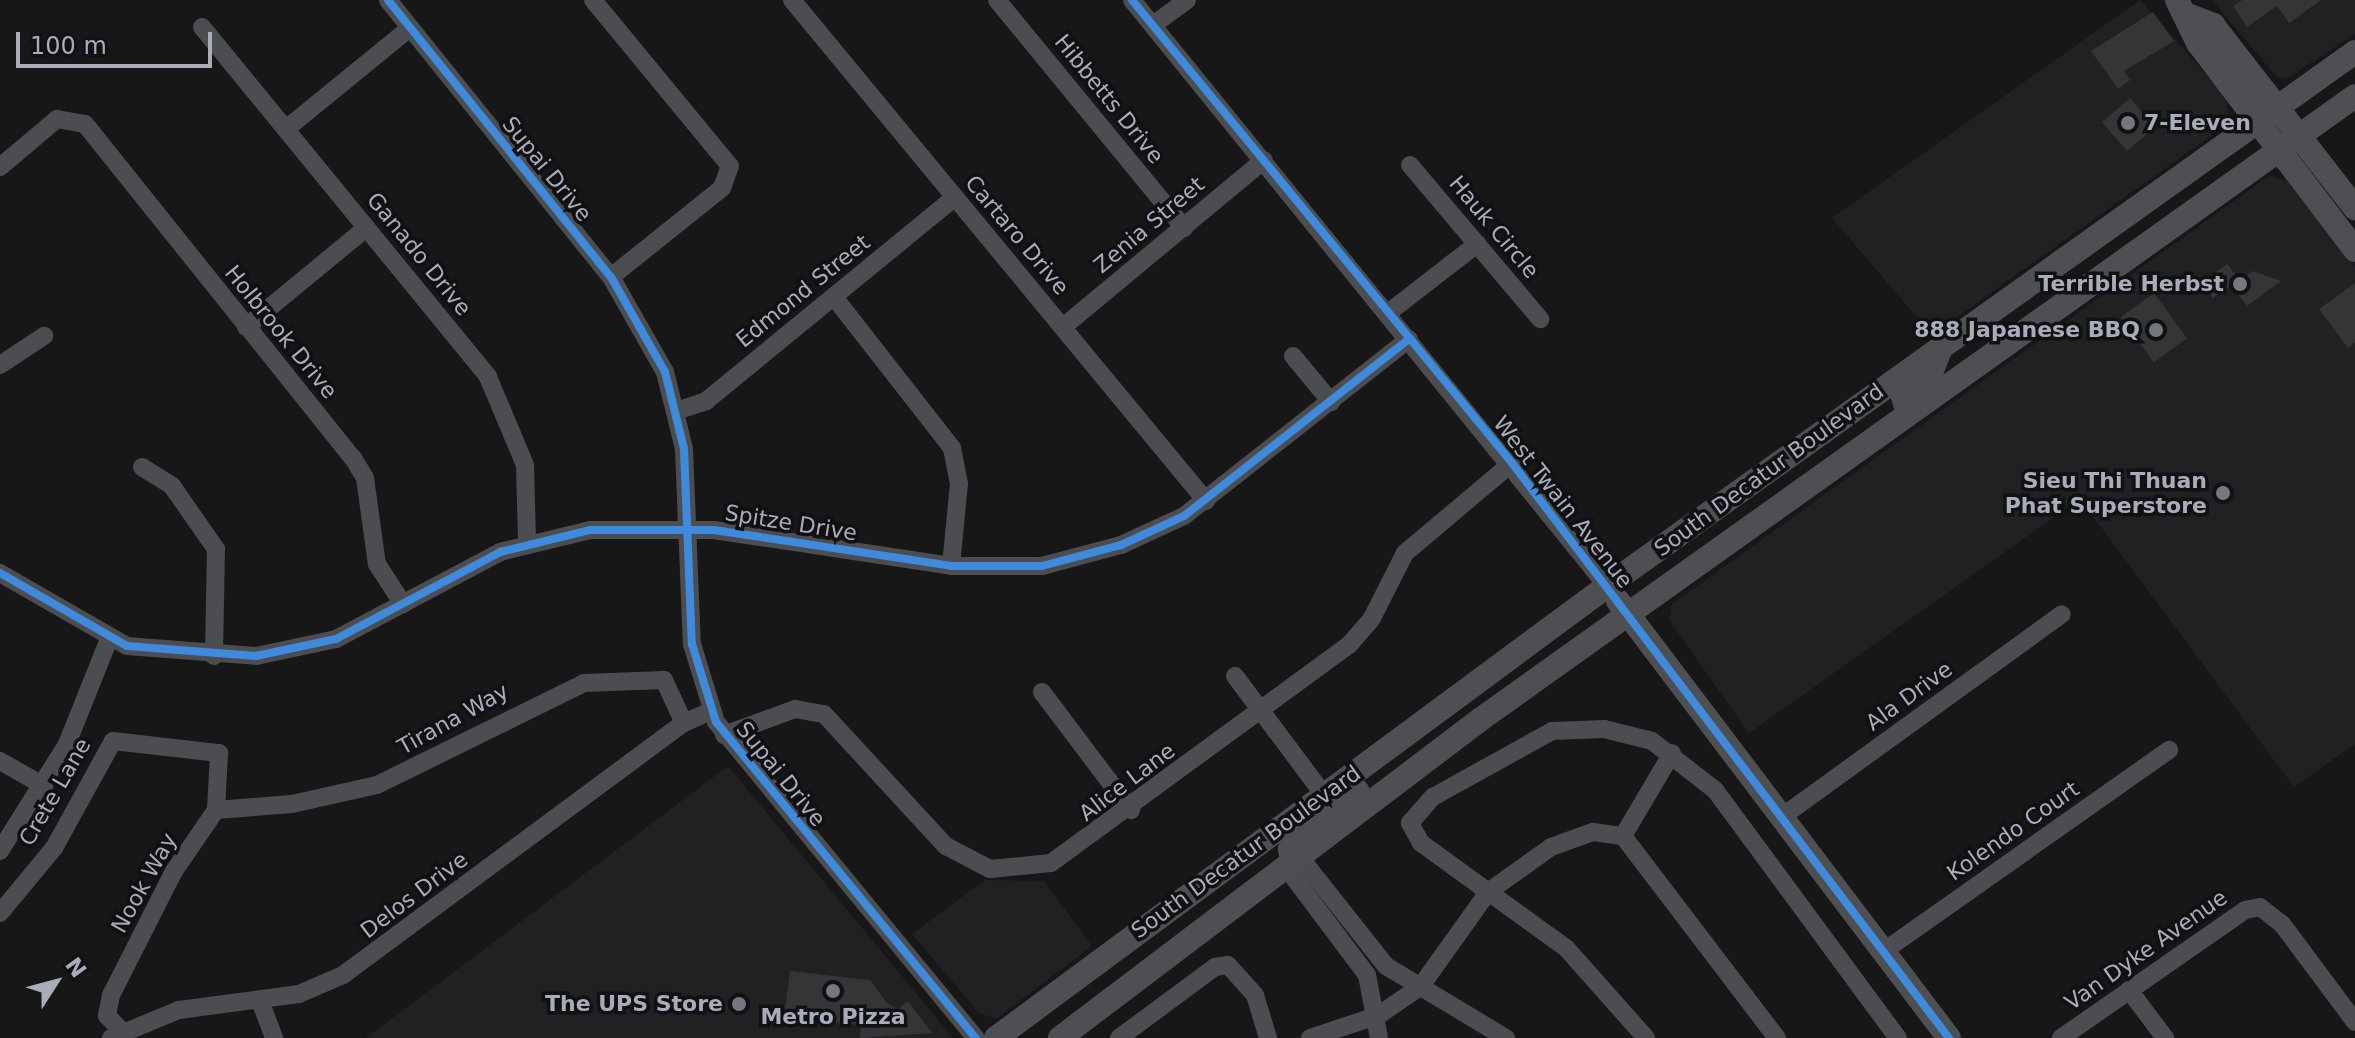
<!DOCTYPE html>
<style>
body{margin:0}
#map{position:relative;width:2355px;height:1038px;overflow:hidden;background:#171718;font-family:"DejaVu Sans",sans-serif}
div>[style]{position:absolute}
.built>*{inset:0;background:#212124}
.building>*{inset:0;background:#353537;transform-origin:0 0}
.minor>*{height:18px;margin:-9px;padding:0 9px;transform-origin:9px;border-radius:9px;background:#4b4d51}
.major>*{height:24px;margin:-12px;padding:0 12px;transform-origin:12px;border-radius:12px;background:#4e4f52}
.cycleway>*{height:8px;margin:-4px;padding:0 4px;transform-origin:4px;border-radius:4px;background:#408adc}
.dots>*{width:22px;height:22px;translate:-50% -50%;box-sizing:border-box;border:4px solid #111114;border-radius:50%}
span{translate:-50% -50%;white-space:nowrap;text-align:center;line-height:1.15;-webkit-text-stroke:7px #111114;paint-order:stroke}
.street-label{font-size:22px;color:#a8adb9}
.poi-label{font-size:22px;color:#a8adb9;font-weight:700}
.left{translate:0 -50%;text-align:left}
.right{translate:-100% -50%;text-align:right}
.north{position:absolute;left:16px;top:942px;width:80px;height:80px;-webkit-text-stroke:6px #111114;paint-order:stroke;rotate:54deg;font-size:22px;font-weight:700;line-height:32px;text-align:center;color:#a8adb9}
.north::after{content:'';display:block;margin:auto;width:28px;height:36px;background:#a8adb9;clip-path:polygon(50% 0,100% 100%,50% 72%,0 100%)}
.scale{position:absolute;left:16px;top:32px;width:196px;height:36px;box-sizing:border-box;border:4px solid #a8adb9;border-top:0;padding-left:10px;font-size:24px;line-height:28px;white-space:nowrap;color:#a8adb9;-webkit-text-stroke:6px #111114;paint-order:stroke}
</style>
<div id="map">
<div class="built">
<i style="clip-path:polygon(2140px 0,2225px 96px,2230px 122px,1932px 335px,1832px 218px)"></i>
<i style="clip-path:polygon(2212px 0,2355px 0,2355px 34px,2286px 79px,2276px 76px)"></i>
<i style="clip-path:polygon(2269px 176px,2293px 183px,2355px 266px,2355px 744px,2294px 787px,2080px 499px,1749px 733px,1669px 620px,1672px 604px)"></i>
<i style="clip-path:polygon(728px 766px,953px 1038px,366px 1038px)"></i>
<i style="clip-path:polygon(985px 880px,1044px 881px,1092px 946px,996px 1019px,979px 1013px,912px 934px)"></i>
</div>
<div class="building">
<i style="clip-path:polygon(2242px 0,2321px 0,2289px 23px,2277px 6px,2247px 27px,2233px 6px)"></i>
<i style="clip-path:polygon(2153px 12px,2174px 41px,2124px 71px,2130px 80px,2118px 89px,2091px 51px)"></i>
<i style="left:2130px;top:98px;width:38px;height:37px;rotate:49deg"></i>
<i style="clip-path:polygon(2227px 264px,2240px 280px,2253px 271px,2281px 281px,2247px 306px,2231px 285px,2213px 298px,2202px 282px)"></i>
<i style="clip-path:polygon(2355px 283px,2355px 342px,2348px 348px,2319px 309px)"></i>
<i style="left:2154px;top:293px;width:56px;height:41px;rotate:54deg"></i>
<i style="clip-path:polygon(790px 971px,870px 980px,887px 1003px,898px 1009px,908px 1001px,932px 1033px,860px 1038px,861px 1025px,784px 1017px)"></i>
</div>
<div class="minor">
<i style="left:388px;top:0;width:356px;rotate:51.2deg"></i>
<i style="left:611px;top:277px;width:109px;rotate:60.4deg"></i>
<i style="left:665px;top:372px;width:79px;rotate:76.1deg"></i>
<i style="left:684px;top:449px;width:195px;rotate:87.7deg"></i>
<i style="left:692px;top:644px;width:82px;rotate:72.9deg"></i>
<i style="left:716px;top:722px;width:409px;rotate:50.6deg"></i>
<i style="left:593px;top:0;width:215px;rotate:50.5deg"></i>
<i style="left:730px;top:166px;width:23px;rotate:110deg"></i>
<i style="left:722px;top:188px;width:142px;rotate:141.3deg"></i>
<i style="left:792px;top:0;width:650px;rotate:50.43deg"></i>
<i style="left:997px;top:0;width:295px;rotate:50.6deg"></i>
<i style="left:1132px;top:0;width:754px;rotate:50.97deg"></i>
<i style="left:1153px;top:25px;width:42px;rotate:-36.3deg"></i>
<i style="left:202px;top:27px;width:452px;rotate:50.7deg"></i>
<i style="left:488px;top:377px;width:95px;rotate:67.2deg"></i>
<i style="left:525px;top:465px;width:78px;rotate:88.5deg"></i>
<i style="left:286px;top:129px;width:160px;rotate:-39.2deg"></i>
<i style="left:1410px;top:165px;width:202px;rotate:49.8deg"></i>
<i style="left:0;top:167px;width:75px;rotate:-40.1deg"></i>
<i style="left:57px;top:119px;width:28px;rotate:10deg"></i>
<i style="left:85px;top:124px;width:428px;rotate:51.3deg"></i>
<i style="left:353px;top:458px;width:23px;rotate:59deg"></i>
<i style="left:365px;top:478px;width:87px;rotate:82.1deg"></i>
<i style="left:377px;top:564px;width:48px;rotate:57deg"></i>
<i style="left:834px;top:297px;width:192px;rotate:52deg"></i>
<i style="left:952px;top:448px;width:36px;rotate:79deg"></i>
<i style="left:959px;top:483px;width:83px;rotate:95.5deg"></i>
<i style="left:1388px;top:313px;width:113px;rotate:-37.8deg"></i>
<i style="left:246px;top:327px;width:156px;rotate:-39.5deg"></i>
<i style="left:1063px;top:327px;width:261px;rotate:-39.7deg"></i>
<i style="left:1293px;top:356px;width:60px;rotate:50.4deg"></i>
<i style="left:0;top:365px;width:53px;rotate:-33.4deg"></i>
<i style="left:676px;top:411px;width:32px;rotate:-18deg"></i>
<i style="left:706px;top:401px;width:320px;rotate:-39.3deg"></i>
<i style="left:142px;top:467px;width:36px;rotate:32deg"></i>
<i style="left:172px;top:486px;width:77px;rotate:55.1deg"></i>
<i style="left:216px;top:549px;width:107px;rotate:91.1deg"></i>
<i style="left:0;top:573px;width:146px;rotate:29.9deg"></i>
<i style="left:127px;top:646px;width:129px;rotate:4.4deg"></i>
<i style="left:256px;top:656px;width:82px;rotate:-12deg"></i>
<i style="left:336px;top:639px;width:186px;rotate:-27.9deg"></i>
<i style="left:500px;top:552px;width:93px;rotate:-13.7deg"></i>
<i style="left:590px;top:530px;width:124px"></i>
<i style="left:714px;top:530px;width:240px;rotate:8.6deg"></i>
<i style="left:951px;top:566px;width:91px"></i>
<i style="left:1042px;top:566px;width:82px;rotate:-14.9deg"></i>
<i style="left:1121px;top:545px;width:69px;rotate:-24.7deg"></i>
<i style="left:1184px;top:516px;width:286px;rotate:-38.2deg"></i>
<i style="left:1235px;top:676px;width:149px;rotate:53.2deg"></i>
<i style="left:1042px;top:692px;width:148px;rotate:53deg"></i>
<i style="left:724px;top:735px;width:76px;rotate:-20.1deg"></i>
<i style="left:795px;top:709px;width:29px;rotate:10deg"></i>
<i style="left:824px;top:714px;width:180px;rotate:47.3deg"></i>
<i style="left:946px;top:846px;width:50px;rotate:27.6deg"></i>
<i style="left:990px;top:869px;width:61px;rotate:-5.6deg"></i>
<i style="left:1051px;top:863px;width:369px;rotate:-36.2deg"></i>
<i style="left:1349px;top:645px;width:33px;rotate:-49deg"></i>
<i style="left:1371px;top:620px;width:75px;rotate:-63.1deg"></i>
<i style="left:1405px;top:553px;width:140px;rotate:-40.1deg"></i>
<i style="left:0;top:761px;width:51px;rotate:29.6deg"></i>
<i style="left:216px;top:810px;width:76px;rotate:-4.5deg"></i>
<i style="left:292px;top:804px;width:87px;rotate:-12.6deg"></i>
<i style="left:377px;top:785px;width:231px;rotate:-26.2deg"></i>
<i style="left:584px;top:683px;width:80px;rotate:-2.1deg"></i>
<i style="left:664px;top:680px;width:47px;rotate:65.1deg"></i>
<i style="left:1783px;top:816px;width:344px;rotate:-35.9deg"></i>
<i style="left:1623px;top:836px;width:96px;rotate:-59.4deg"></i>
<i style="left:0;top:851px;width:126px;rotate:-57.9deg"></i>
<i style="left:67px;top:744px;width:113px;rotate:-68.2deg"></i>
<i style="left:0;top:913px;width:85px;rotate:-50.3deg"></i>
<i style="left:54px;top:848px;width:122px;rotate:-61.1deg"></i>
<i style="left:113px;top:741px;width:107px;rotate:6.5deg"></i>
<i style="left:219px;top:753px;width:57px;rotate:93deg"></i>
<i style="left:216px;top:810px;width:74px;rotate:124.5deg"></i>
<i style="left:174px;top:871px;width:139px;rotate:116.9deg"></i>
<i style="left:111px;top:995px;width:21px;rotate:101deg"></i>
<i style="left:107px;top:1016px;width:20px;rotate:45deg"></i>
<i style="left:1884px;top:951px;width:349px;rotate:-35.2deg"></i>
<i style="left:2129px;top:990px;width:60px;rotate:53.1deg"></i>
<i style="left:260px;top:1001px;width:40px;rotate:69deg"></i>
<i style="left:111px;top:1038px;width:74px;rotate:-22.4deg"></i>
<i style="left:179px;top:1010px;width:121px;rotate:-7.6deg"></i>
<i style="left:299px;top:994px;width:48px;rotate:-23.4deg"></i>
<i style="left:343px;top:975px;width:424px;rotate:-36.5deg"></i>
<i style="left:684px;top:723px;width:30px;rotate:-24deg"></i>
<i style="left:1119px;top:1038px;width:119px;rotate:-36.5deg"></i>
<i style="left:1215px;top:967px;width:13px;rotate:-9deg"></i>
<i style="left:1228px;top:965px;width:40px;rotate:48deg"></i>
<i style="left:1255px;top:995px;width:45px;rotate:73.2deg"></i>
<i style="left:1310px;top:1038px;width:73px;rotate:-18.4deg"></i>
<i style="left:1379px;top:1015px;width:51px;rotate:-34.6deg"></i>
<i style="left:1421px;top:986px;width:115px;rotate:-54.5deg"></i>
<i style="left:1488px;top:892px;width:77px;rotate:-35.5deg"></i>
<i style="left:1551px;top:847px;width:45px;rotate:-19.7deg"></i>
<i style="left:1593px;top:832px;width:30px;rotate:8deg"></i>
<i style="left:1623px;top:836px;width:254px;rotate:52.7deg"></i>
<i style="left:1379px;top:1038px;width:64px;rotate:-100.8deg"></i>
<i style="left:1367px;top:975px;width:125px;rotate:-126.9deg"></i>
<i style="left:1292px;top:875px;width:14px;rotate:-90deg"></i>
<i style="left:1292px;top:861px;width:16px;rotate:18deg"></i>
<i style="left:1307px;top:866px;width:127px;rotate:51.7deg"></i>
<i style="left:1386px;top:966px;width:140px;rotate:31deg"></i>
<i style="left:1646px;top:1038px;width:120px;rotate:-131.6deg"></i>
<i style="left:1566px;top:948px;width:179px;rotate:-144.1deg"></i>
<i style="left:1421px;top:843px;width:23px;rotate:-119deg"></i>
<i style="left:1410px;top:823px;width:35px;rotate:-49deg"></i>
<i style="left:1433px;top:797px;width:136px;rotate:-29deg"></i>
<i style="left:1552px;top:731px;width:52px;rotate:-2.2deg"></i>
<i style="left:1604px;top:729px;width:49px;rotate:14deg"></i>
<i style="left:1652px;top:741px;width:80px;rotate:37.9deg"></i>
<i style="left:1715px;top:790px;width:308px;rotate:53.6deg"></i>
<i style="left:2061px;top:1038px;width:224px;rotate:-34.8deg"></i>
<i style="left:2245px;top:910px;width:15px;rotate:-11deg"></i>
<i style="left:2260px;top:907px;width:28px;rotate:38deg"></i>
<i style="left:2282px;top:924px;width:122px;rotate:53.3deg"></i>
</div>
<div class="major">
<i style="left:2177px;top:0;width:48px;rotate:64deg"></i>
<i style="left:2198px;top:43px;width:260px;rotate:52.8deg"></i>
<i style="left:2190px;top:16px;width:25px;rotate:21deg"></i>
<i style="left:2213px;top:25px;width:232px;rotate:52.2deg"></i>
<i style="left:1908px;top:414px;width:19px;rotate:-106deg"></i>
<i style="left:1903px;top:396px;width:34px;rotate:-37deg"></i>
<i style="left:1930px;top:376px;width:30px;rotate:-69deg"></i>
<i style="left:1618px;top:601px;width:548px;rotate:52.86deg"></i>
<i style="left:1292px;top:861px;width:12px;rotate:-99deg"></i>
<i style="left:1290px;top:849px;width:21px;rotate:-55deg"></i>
<i style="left:1302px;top:832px;width:69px;rotate:-36.2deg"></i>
<i style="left:996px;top:1038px;width:760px;rotate:-36.49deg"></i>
<i style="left:1607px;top:586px;width:919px;rotate:-35.52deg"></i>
<i style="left:1060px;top:1038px;width:528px;rotate:-37.15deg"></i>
<i style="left:1481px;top:719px;width:1073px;rotate:-35.48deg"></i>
</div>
<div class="cycleway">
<i style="left:388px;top:0;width:356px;rotate:51.2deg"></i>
<i style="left:611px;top:277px;width:109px;rotate:60.4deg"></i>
<i style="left:665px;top:372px;width:79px;rotate:76.1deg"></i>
<i style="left:684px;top:449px;width:195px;rotate:87.7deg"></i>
<i style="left:692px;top:644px;width:82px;rotate:72.9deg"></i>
<i style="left:716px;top:722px;width:409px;rotate:50.6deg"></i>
<i style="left:1132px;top:0;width:599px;rotate:50.62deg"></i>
<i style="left:1512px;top:463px;width:722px;rotate:52.77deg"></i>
<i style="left:0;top:573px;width:146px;rotate:29.9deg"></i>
<i style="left:127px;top:646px;width:129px;rotate:4.4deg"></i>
<i style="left:256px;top:656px;width:82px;rotate:-12deg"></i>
<i style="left:336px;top:639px;width:186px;rotate:-27.9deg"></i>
<i style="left:500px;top:552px;width:93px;rotate:-13.7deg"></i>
<i style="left:590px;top:530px;width:124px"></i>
<i style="left:714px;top:530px;width:240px;rotate:8.6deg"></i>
<i style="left:951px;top:566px;width:91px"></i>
<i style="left:1042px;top:566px;width:82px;rotate:-14.9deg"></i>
<i style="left:1121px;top:545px;width:69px;rotate:-24.7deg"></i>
<i style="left:1184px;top:516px;width:286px;rotate:-38.2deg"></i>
</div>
<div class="dots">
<i style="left:2128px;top:123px;background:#757881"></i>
<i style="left:2240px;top:284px;background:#757881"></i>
<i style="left:2156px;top:330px;background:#757881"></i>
<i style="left:2223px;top:493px;background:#757881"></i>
<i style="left:833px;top:991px;background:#757881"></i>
<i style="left:739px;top:1004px;background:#757881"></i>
</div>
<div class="street-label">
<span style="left:1109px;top:99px;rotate:51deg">Hibbetts Drive</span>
<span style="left:547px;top:169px;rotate:51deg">Supai Drive</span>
<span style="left:1149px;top:225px;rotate:-40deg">Zenia Street</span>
<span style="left:1494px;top:227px;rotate:50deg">Hauk Circle</span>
<span style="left:1017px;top:235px;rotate:50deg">Cartaro Drive</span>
<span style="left:419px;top:254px;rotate:51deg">Ganado Drive</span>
<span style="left:803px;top:291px;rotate:-39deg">Edmond Street</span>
<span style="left:281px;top:332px;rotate:51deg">Holbrook Drive</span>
<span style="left:1769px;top:470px;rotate:-36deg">South Decatur Boulevard</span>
<span style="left:1563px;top:502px;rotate:52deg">West Twain Avenue</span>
<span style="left:791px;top:523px;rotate:9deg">Spitze Drive</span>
<span style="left:1909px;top:696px;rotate:-36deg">Ala Drive</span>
<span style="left:453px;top:719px;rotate:-29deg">Tirana Way</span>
<span style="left:781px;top:774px;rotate:51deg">Supai Drive</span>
<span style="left:1127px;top:782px;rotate:-37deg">Alice Lane</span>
<span style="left:55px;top:792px;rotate:-60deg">Crete Lane</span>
<span style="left:2013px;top:831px;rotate:-35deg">Kolendo Court</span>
<span style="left:1246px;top:852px;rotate:-36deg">South Decatur Boulevard</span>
<span style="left:144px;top:883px;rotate:-61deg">Nook Way</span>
<span style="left:414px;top:895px;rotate:-37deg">Delos Drive</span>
<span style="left:2146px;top:950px;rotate:-35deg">Van Dyke Avenue</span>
</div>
<div class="poi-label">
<span class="left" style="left:2144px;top:123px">7-Eleven</span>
<span class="right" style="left:2224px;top:284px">Terrible Herbst</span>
<span class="right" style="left:2140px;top:330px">888 Japanese BBQ</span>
<span class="right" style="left:2207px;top:493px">Sieu Thi Thuan<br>Phat Superstore</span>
<span class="right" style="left:723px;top:1004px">The UPS Store</span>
<span style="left:833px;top:1017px">Metro Pizza</span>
</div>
<div class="north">N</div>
<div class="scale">100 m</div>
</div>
